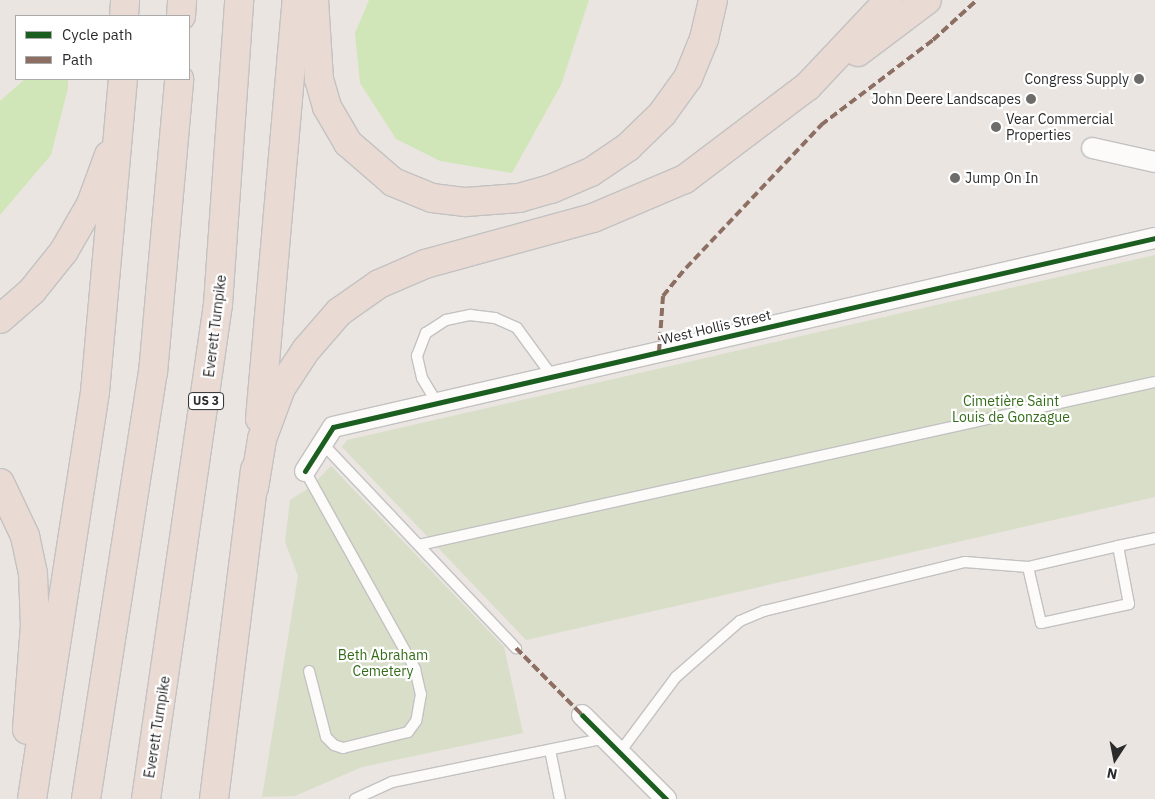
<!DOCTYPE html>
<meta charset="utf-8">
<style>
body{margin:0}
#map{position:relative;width:1155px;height:799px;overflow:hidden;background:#eae5e1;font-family:"IBM Plex Sans",sans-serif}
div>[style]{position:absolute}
.green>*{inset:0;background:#d1e6b8}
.cemetery>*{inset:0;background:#d8dec8}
.roads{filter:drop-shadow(1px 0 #c3c2c2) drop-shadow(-1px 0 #c3c2c2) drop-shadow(0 1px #c3c2c2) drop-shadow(0 -1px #c3c2c2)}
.service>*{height:10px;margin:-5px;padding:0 5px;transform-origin:5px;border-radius:5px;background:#fcfbfa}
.minor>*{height:20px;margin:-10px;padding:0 10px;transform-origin:10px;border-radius:10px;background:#fcfbfa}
.motorway>*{height:28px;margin:-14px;padding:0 14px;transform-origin:14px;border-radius:14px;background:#e9dad3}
.quiet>*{height:4px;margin-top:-2px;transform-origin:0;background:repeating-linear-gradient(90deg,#8d6e63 0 8px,transparent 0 12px)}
.cycleway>*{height:5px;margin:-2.5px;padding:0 2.5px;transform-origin:2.5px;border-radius:2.5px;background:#1b5e20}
.dots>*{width:14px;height:14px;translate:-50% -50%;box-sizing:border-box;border:2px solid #fff;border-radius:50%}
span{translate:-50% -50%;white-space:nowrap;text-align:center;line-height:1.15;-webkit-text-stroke:4.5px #fff;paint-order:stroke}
.shield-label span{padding:1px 4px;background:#fff;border:1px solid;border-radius:4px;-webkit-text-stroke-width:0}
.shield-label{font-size:12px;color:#2b2b2b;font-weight:700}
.poi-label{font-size:14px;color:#2b2b2b}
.right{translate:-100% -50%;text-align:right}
.left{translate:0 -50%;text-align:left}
.street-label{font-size:14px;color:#2b2b2b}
.park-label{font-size:14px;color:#346c18}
.legend{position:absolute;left:15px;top:15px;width:175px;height:65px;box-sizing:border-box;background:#fff;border:1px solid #aaa;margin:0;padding:6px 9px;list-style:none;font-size:15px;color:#2b2b2b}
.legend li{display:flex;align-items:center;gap:10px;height:25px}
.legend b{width:25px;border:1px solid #aaa}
.north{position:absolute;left:1090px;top:734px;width:50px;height:50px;-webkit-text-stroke:4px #fff;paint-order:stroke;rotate:191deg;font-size:14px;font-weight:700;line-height:20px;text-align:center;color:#2b2b2b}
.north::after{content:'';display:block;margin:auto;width:18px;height:22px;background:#2b2b2b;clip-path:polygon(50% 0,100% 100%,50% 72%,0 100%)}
</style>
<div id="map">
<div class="green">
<i style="clip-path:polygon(369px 0,589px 0,561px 85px,512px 173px,440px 161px,396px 139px,360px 83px,355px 33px)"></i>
<i style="clip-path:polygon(25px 79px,68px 79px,68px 88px,51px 155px,0 215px,0 101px)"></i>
</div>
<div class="cemetery">
<i style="clip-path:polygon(1155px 255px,1155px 497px,526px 640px,342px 447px,347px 440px)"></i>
<i style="clip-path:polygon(331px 466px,504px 647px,523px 733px,362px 767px,295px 796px,262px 797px,298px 576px,285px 542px,290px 500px,309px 488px)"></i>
</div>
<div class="roads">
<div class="service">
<i style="left:437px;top:403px;width:29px;rotate:-121deg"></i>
<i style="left:422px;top:378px;width:23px;rotate:-103deg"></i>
<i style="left:417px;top:356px;width:25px;rotate:-69deg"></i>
<i style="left:426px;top:333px;width:24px;rotate:-33deg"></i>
<i style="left:446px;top:320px;width:25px;rotate:-12deg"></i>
<i style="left:470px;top:315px;width:25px;rotate:7deg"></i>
<i style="left:495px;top:318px;width:24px;rotate:24deg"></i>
<i style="left:517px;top:328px;width:59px;rotate:53.9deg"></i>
<i style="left:321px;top:442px;width:284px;rotate:46.6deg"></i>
<i style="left:305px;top:471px;width:227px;rotate:60.9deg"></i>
<i style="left:415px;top:669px;width:26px;rotate:77deg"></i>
<i style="left:421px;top:694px;width:27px;rotate:100deg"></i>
<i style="left:416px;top:721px;width:14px;rotate:126deg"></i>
<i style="left:408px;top:732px;width:67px;rotate:166.2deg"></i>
<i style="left:343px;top:748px;width:9px;rotate:-162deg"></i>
<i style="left:334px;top:745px;width:11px;rotate:-135deg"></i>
<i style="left:326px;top:737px;width:68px;rotate:-104.4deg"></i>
<i style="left:419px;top:545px;width:754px;rotate:-12.49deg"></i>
<i style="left:1118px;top:546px;width:38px;rotate:-12deg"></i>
<i style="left:550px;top:750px;width:50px;rotate:78.5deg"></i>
<i style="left:620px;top:752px;width:94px;rotate:-53.3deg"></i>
<i style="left:676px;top:677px;width:85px;rotate:-41.2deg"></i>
<i style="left:740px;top:621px;width:26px;rotate:-23deg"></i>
<i style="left:764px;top:611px;width:207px;rotate:-13.7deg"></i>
<i style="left:965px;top:562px;width:63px;rotate:4.5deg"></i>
<i style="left:1028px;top:567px;width:92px;rotate:-13.1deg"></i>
<i style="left:1118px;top:546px;width:59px;rotate:79.3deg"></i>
<i style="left:1129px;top:604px;width:90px;rotate:167.8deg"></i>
<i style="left:1041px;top:623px;width:57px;rotate:-103.1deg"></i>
<i style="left:355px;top:799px;width:41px;rotate:-24.7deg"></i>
<i style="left:392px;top:782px;width:218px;rotate:-11.6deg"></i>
</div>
<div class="minor">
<i style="left:1092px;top:148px;width:65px;rotate:12.5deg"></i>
<i style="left:305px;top:471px;width:52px;rotate:-57.5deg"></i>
<i style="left:333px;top:427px;width:843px;rotate:-12.95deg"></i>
<i style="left:582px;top:715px;width:119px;rotate:45deg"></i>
</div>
<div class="motorway">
<i style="left:314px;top:0;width:79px;rotate:86.4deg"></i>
<i style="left:319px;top:79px;width:29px;rotate:74deg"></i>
<i style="left:327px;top:107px;width:42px;rotate:59.7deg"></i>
<i style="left:348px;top:143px;width:60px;rotate:40.9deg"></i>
<i style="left:393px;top:182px;width:42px;rotate:22.3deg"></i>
<i style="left:432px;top:198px;width:34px;rotate:7deg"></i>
<i style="left:466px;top:202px;width:53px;rotate:-4.3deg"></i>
<i style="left:519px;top:198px;width:33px;rotate:-16deg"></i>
<i style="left:551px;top:189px;width:43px;rotate:-23deg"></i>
<i style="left:591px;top:172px;width:45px;rotate:-34deg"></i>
<i style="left:628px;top:147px;width:47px;rotate:-44.1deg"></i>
<i style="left:662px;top:114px;width:44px;rotate:-54.2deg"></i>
<i style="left:688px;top:78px;width:42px;rotate:-67.7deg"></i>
<i style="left:704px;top:39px;width:40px;rotate:-77deg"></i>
<i style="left:124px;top:16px;width:16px;rotate:-86deg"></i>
<i style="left:181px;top:16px;width:16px;rotate:-86deg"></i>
<i style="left:858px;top:52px;width:86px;rotate:-37deg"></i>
<i style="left:0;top:319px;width:43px;rotate:-41.2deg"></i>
<i style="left:32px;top:291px;width:51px;rotate:-51.3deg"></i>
<i style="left:64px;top:251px;width:54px;rotate:-60.1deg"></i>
<i style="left:91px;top:204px;width:52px;rotate:-69.8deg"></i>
<i style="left:260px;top:419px;width:421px;rotate:-85deg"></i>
<i style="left:0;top:483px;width:59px;rotate:64.7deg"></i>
<i style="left:25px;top:536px;width:39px;rotate:78deg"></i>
<i style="left:33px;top:574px;width:51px;rotate:87.8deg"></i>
<i style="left:35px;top:625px;width:105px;rotate:94.4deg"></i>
<i style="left:254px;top:488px;width:50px;rotate:-80.7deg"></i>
<i style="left:262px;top:439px;width:54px;rotate:-69.6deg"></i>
<i style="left:281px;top:388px;width:45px;rotate:-56.7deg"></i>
<i style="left:306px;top:350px;width:50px;rotate:-49deg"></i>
<i style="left:339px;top:312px;width:49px;rotate:-35deg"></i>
<i style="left:379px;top:284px;width:50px;rotate:-23.5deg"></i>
<i style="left:425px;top:264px;width:174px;rotate:-15.3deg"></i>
<i style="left:593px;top:218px;width:100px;rotate:-23deg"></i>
<i style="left:685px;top:179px;width:154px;rotate:-37.1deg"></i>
<i style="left:808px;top:86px;width:118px;rotate:-46.7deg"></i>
<i style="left:32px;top:799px;width:412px;rotate:-81.2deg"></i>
<i style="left:95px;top:392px;width:314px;rotate:-84.9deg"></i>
<i style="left:86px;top:799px;width:431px;rotate:-81.1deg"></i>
<i style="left:153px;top:373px;width:295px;rotate:-84.9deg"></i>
<i style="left:146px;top:799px;width:500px;rotate:-81.72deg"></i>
<i style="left:218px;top:304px;width:305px;rotate:-86deg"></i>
<i style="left:214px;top:799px;width:332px;rotate:-82.9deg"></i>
</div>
</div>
<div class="quiet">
<i style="left:659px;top:352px;width:56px;rotate:-85.9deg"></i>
<i style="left:663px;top:296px;width:36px;rotate:-51deg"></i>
<i style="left:686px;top:268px;width:197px;rotate:-46.6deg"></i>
<i style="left:821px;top:125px;width:141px;rotate:-37.2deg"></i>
<i style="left:933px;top:40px;width:59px;rotate:-42.3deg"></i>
<i style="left:516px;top:648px;width:94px;rotate:45.4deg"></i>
</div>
<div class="cycleway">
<i style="left:305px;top:471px;width:52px;rotate:-57.5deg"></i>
<i style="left:333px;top:427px;width:843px;rotate:-12.95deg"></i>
<i style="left:582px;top:715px;width:119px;rotate:45deg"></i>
</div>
<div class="dots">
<i style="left:1139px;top:79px;background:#6e6c6b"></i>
<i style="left:1031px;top:99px;background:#6e6c6b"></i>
<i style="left:996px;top:127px;background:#6e6c6b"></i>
<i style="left:955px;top:178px;background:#6e6c6b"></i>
</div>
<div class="shield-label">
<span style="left:206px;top:401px">US 3</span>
</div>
<div class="poi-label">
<span class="right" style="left:1129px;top:79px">Congress Supply</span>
<span class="right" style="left:1021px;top:99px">John Deere Landscapes</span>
<span class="left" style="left:1006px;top:127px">Vear Commercial<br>Properties</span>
<span class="left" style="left:965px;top:178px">Jump On In</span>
</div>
<div class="street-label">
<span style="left:215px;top:326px;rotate:-83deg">Everett Turnpike</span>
<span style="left:716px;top:327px;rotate:-13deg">West Hollis Street</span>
<span style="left:157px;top:727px;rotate:-81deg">Everett Turnpike</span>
</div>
<div class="park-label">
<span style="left:1011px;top:409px">Cimetière Saint<br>Louis de Gonzague</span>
<span style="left:383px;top:663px">Beth Abraham<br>Cemetery</span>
</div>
<ul class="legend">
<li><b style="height:6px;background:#1b5e20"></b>Cycle path</li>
<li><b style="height:6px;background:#8d6e63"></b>Path</li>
</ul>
<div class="north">N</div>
</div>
